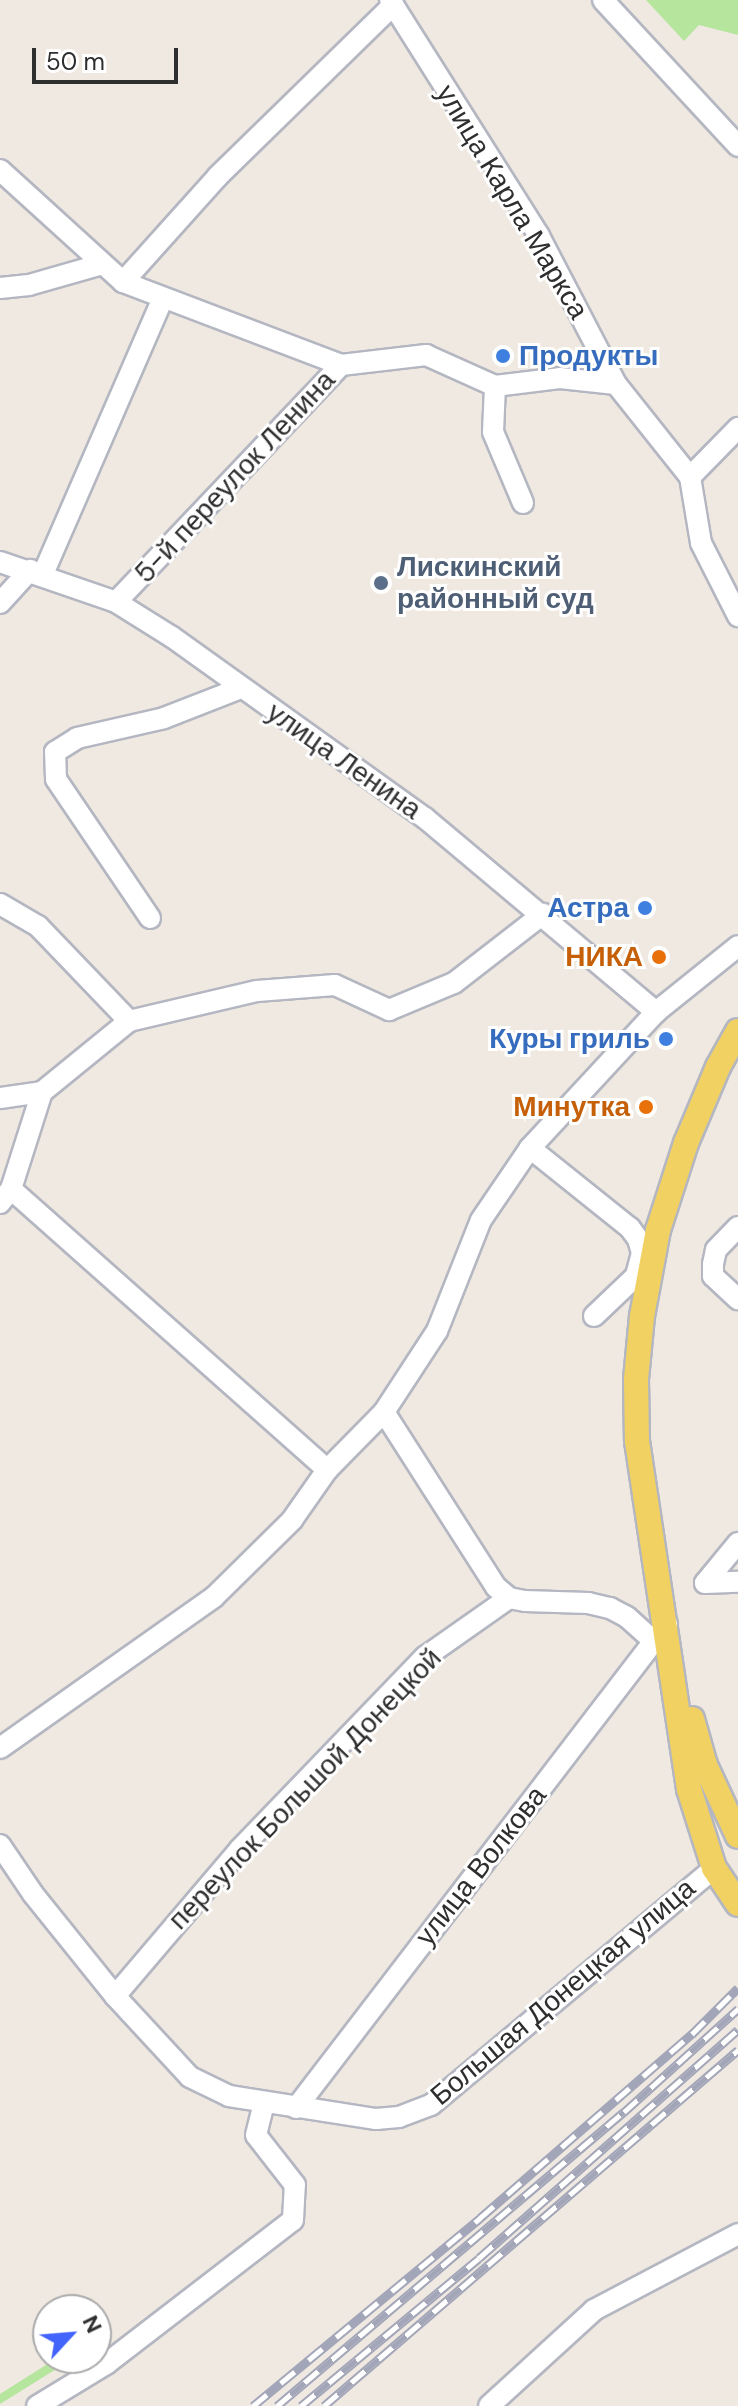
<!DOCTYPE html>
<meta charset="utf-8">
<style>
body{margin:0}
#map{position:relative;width:738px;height:2406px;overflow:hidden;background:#efe9e1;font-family:"DM Sans",sans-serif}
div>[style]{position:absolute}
.green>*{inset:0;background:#b6e59e}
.roads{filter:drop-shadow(2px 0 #b4b7c1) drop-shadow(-2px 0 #b4b7c1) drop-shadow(0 2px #b4b7c1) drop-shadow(0 -2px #b4b7c1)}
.minor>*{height:20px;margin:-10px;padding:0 10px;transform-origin:10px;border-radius:10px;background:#fff}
.major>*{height:24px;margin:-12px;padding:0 12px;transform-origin:12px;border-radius:12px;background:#f2d163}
.rail>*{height:9px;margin-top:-4.5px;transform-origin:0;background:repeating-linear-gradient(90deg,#fff 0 18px,#a3a6b8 0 36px);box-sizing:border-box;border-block:2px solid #a3a6b8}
.dots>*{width:22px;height:22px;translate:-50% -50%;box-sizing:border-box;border:4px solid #fff;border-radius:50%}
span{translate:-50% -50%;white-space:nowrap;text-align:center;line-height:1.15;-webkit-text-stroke:6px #fff;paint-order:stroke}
.street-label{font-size:28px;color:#2e2e2e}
.shop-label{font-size:28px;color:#366cbe;font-weight:700}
.left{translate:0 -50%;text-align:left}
.right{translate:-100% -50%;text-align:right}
.service-label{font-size:28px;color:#4e5e75;font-weight:700}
.food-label{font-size:28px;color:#c56008;font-weight:700}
.north{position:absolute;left:32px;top:2294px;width:80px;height:80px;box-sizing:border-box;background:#fff;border:2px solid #ababab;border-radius:50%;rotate:64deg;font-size:22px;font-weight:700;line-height:32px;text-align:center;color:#2e2e2e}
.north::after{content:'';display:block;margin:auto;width:28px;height:36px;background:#4264fb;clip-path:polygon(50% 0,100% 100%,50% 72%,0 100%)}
.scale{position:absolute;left:32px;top:48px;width:146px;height:36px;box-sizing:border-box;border:4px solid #2e2e2e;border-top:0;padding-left:10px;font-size:24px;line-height:28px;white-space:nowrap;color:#2e2e2e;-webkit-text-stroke:6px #fff;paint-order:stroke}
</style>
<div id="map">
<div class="green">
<i style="clip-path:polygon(646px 0,738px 0,738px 35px,699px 25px,684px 41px)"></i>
<i style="clip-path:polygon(57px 2358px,74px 2358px,0 2404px,0 2394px)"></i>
</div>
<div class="roads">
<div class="minor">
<i style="left:390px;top:0;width:279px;rotate:57.7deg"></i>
<i style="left:539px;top:236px;width:167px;rotate:62.5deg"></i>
<i style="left:616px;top:384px;width:119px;rotate:51.5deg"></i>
<i style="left:690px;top:477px;width:67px;rotate:80.5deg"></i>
<i style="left:701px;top:543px;width:82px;rotate:63.1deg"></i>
<i style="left:603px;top:0;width:199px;rotate:47.2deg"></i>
<i style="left:0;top:170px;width:166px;rotate:42.3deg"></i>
<i style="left:123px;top:282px;width:233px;rotate:20.8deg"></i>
<i style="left:123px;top:282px;width:142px;rotate:-48.1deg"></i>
<i style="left:218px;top:176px;width:245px;rotate:-44.3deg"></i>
<i style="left:0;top:288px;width:29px;rotate:-6deg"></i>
<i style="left:29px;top:285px;width:76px;rotate:-16deg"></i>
<i style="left:495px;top:386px;width:46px;rotate:92.5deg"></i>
<i style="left:493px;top:432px;width:77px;rotate:67.1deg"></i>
<i style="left:690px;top:477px;width:69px;rotate:-45.6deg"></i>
<i style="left:0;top:562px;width:123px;rotate:19deg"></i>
<i style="left:116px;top:602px;width:66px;rotate:32deg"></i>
<i style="left:172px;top:637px;width:311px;rotate:35.6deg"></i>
<i style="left:425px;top:818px;width:302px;rotate:40deg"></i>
<i style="left:43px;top:574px;width:301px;rotate:-66.5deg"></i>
<i style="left:116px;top:602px;width:327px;rotate:-46.5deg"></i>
<i style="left:341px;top:365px;width:86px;rotate:-6.7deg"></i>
<i style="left:426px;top:355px;width:76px;rotate:24.2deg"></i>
<i style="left:495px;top:386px;width:65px;rotate:-7deg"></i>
<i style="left:560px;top:378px;width:56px;rotate:6.1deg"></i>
<i style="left:0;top:603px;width:45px;rotate:-47.7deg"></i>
<i style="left:0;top:904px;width:44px;rotate:30.1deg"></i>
<i style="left:38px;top:926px;width:132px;rotate:46.2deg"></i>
<i style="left:150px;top:918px;width:168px;rotate:-124.1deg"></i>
<i style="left:56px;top:779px;width:27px;rotate:-92deg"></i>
<i style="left:55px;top:752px;width:26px;rotate:-32deg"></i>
<i style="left:77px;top:738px;width:89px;rotate:-12.9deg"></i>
<i style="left:164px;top:718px;width:83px;rotate:-21.3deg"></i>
<i style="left:0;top:1098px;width:42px;rotate:-8.1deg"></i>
<i style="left:530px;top:1148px;width:128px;rotate:38.7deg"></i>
<i style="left:630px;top:1228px;width:14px;rotate:54deg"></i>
<i style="left:638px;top:1239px;width:15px;rotate:74deg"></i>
<i style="left:642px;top:1253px;width:24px;rotate:105deg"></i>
<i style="left:636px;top:1276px;width:58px;rotate:136.4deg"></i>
<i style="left:11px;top:1189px;width:423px;rotate:41.6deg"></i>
<i style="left:0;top:1203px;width:18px;rotate:-52deg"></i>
<i style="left:11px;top:1189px;width:102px;rotate:-72.3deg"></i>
<i style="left:42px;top:1092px;width:112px;rotate:-39.2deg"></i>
<i style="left:129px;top:1021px;width:131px;rotate:-13.2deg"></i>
<i style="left:257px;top:991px;width:78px;rotate:-4.4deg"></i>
<i style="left:335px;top:985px;width:60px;rotate:24.8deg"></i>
<i style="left:389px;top:1010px;width:70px;rotate:-22.6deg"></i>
<i style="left:454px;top:983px;width:113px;rotate:-37.8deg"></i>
<i style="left:738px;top:1227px;width:32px;rotate:134deg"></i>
<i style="left:716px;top:1250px;width:14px;rotate:102deg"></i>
<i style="left:713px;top:1264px;width:12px;rotate:90deg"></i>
<i style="left:713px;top:1276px;width:34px;rotate:43deg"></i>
<i style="left:384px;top:1412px;width:208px;rotate:57.4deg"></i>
<i style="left:496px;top:1587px;width:17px;rotate:40deg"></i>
<i style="left:509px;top:1598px;width:16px;rotate:11deg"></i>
<i style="left:525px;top:1601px;width:63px;rotate:1.8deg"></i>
<i style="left:588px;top:1603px;width:23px;rotate:13deg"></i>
<i style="left:610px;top:1608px;width:19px;rotate:28deg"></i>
<i style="left:627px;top:1617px;width:36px;rotate:42deg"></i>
<i style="left:705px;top:1583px;width:52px;rotate:-50.5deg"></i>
<i style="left:705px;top:1583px;width:33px;rotate:-2deg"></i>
<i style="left:0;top:1748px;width:262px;rotate:-35.2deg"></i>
<i style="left:214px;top:1597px;width:110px;rotate:-44.6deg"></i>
<i style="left:292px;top:1520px;width:61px;rotate:-55deg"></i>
<i style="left:327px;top:1470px;width:81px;rotate:-45.5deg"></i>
<i style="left:384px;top:1412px;width:97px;rotate:-56.8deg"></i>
<i style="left:437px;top:1331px;width:119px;rotate:-68.4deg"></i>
<i style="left:481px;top:1220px;width:87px;rotate:-55.8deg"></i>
<i style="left:530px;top:1148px;width:185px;rotate:-47.2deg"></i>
<i style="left:656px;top:1012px;width:105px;rotate:-38.8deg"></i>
<i style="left:0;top:1845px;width:59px;rotate:56deg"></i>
<i style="left:33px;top:1894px;width:131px;rotate:51.2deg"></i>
<i style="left:115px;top:1996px;width:110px;rotate:47.2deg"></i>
<i style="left:190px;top:2077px;width:43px;rotate:26deg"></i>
<i style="left:229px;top:2096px;width:149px;rotate:8.9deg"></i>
<i style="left:376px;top:2119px;width:23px;rotate:-5deg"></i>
<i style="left:399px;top:2117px;width:34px;rotate:-21deg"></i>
<i style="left:431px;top:2105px;width:369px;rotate:-39.9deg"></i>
<i style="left:115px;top:1996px;width:193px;rotate:-49.6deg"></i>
<i style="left:240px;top:1849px;width:267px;rotate:-46.1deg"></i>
<i style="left:425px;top:1657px;width:103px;rotate:-35.1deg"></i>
<i style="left:296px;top:2108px;width:610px;rotate:-52.53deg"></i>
<i style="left:37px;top:2406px;width:81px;rotate:-31.3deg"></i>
<i style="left:106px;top:2364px;width:236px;rotate:-37.6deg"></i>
<i style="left:293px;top:2220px;width:35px;rotate:-87deg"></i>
<i style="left:295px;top:2185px;width:63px;rotate:-128deg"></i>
<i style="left:256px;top:2135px;width:33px;rotate:-76deg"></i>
<i style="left:489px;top:2406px;width:142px;rotate:-42.4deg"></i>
<i style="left:594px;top:2310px;width:163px;rotate:-27.8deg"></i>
</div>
<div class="major">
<i style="left:738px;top:1031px;width:41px;rotate:119.1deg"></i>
<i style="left:718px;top:1067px;width:82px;rotate:112.8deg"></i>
<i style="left:686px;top:1143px;width:91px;rotate:107.8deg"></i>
<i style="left:658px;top:1230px;width:87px;rotate:100.5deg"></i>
<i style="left:642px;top:1316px;width:64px;rotate:95.4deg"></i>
<i style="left:636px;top:1380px;width:61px;rotate:89.1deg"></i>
<i style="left:637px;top:1441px;width:352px;rotate:81.5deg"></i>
<i style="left:689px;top:1789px;width:83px;rotate:72.4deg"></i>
<i style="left:714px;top:1868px;width:43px;rotate:56.3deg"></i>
<i style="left:692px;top:1719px;width:48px;rotate:74.2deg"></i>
<i style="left:705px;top:1765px;width:78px;rotate:65.1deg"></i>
</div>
</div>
<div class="rail">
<i style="left:253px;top:2406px;width:295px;rotate:-39.6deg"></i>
<i style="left:480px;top:2218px;width:281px;rotate:-41deg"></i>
<i style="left:692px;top:2034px;width:65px;rotate:-45deg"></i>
<i style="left:277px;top:2406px;width:455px;rotate:-40.3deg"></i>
<i style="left:624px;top:2112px;width:154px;rotate:-42.1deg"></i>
<i style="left:301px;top:2406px;width:231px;rotate:-39.7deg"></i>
<i style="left:479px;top:2258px;width:345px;rotate:-41.4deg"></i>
<i style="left:324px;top:2406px;width:546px;rotate:-40.69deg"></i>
</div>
<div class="dots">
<i style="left:503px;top:356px;background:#3f7fe0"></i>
<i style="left:381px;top:583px;background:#5c6f8a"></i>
<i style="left:645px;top:908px;background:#3f7fe0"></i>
<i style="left:659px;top:957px;background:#e8710a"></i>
<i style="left:666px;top:1039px;background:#3f7fe0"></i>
<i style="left:646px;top:1107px;background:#e8710a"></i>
</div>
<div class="street-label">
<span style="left:512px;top:202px;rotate:59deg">улица Карла Маркса</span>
<span style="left:235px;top:477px;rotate:-47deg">5-й переулок Ленина</span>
<span style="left:344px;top:761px;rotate:35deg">улица Ленина</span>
<span style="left:305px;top:1789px;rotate:-46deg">переулок Большой Донецкой</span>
<span style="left:481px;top:1866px;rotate:-52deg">улица Волкова</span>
<span style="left:563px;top:1992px;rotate:-40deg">Большая Донецкая улица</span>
</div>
<div class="shop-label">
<span class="left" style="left:519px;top:356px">Продукты</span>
<span class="right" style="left:629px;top:908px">Астра</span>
<span class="right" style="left:650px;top:1039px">Куры гриль</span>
</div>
<div class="service-label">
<span class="left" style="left:397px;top:583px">Лискинский<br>районный суд</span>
</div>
<div class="food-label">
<span class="right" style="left:643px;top:957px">НИКА</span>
<span class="right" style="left:630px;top:1107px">Минутка</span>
</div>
<div class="north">N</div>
<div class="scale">50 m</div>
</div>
